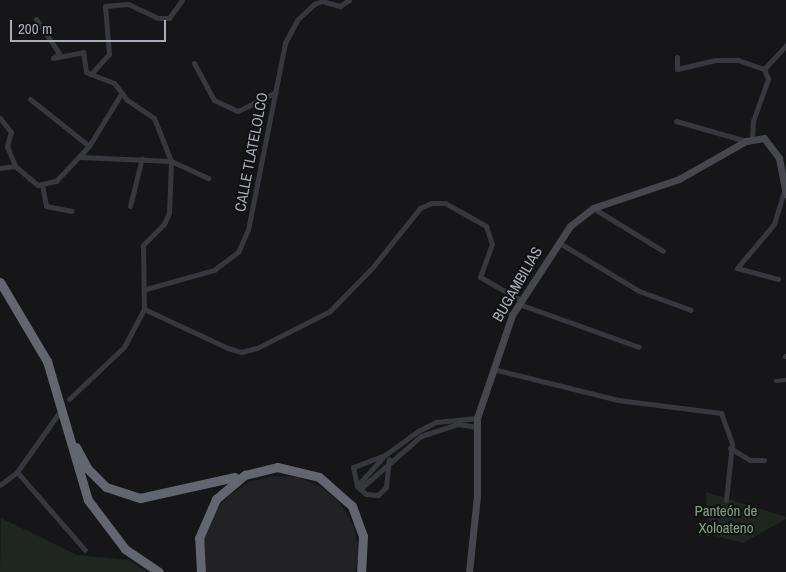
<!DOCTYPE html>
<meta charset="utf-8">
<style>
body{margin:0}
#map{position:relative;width:786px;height:572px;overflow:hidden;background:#161618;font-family:"Archivo Narrow",sans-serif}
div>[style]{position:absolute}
.built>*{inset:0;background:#222225}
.green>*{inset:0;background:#1e261f}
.pedestrian>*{height:4px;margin:-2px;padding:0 2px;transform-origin:2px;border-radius:2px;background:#37383d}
.minor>*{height:5px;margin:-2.5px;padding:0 2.5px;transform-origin:2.5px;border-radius:2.5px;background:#37383d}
.secondary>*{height:7px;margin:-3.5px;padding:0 3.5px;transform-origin:3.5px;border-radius:3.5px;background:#45474d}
.motorway>*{height:9px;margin:-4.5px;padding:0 4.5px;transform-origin:4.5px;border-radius:4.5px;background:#63666e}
span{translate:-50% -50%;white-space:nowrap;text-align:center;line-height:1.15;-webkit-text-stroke:4px #111113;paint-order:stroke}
.street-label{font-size:15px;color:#a8adb8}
.park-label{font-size:15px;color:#7fa381}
.scale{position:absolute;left:10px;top:20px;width:156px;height:22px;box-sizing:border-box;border:2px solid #a8adb8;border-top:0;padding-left:6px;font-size:15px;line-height:18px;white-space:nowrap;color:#a8adb8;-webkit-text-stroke:4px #111113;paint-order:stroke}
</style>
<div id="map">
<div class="built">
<i style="clip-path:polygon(273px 476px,298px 477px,321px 487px,341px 504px,354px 526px,359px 552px,355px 572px,206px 572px,204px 539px,212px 515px,228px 496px,249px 482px)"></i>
</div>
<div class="green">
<i style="clip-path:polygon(706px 492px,786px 517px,786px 519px,743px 543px,708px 534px)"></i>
<i style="clip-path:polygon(1px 518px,77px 555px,129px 560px,147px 572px,0 572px)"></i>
</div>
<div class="pedestrian">
<i style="left:776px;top:381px;width:10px;rotate:-6deg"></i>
</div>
<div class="minor">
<i style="left:36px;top:19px;width:41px;rotate:55.9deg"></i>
<i style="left:59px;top:53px;width:8px;rotate:140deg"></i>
<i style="left:677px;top:57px;width:12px;rotate:90deg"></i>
<i style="left:677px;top:69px;width:40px;rotate:-13deg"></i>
<i style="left:716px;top:60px;width:22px"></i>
<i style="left:738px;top:60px;width:28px;rotate:19deg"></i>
<i style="left:53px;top:58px;width:31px;rotate:-11deg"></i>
<i style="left:83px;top:52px;width:20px;rotate:81deg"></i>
<i style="left:86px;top:72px;width:5px;rotate:22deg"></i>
<i style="left:194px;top:63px;width:42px;rotate:61.6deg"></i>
<i style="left:214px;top:100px;width:26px;rotate:25deg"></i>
<i style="left:238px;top:111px;width:42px;rotate:-26.6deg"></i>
<i style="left:764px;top:69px;width:33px;rotate:-47deg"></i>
<i style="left:30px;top:99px;width:75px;rotate:38.5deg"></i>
<i style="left:0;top:118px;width:18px;rotate:52deg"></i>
<i style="left:11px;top:132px;width:15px;rotate:106deg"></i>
<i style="left:7px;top:146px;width:22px;rotate:68deg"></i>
<i style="left:676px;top:121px;width:73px;rotate:15.9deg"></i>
<i style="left:752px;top:140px;width:19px;rotate:-87deg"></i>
<i style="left:753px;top:121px;width:45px;rotate:-70.3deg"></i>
<i style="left:768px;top:79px;width:11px;rotate:-112deg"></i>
<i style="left:80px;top:157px;width:91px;rotate:2.5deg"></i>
<i style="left:171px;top:161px;width:41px;rotate:24.7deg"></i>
<i style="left:0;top:168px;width:15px;rotate:-8deg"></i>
<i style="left:15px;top:166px;width:30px;rotate:40deg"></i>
<i style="left:38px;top:185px;width:18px;rotate:-13deg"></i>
<i style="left:56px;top:181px;width:48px;rotate:-46.7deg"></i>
<i style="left:89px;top:146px;width:61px;rotate:-58.4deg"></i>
<i style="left:42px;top:185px;width:21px;rotate:79deg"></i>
<i style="left:46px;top:206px;width:26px;rotate:11deg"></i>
<i style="left:130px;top:206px;width:49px;rotate:-76deg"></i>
<i style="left:593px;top:208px;width:82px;rotate:31.6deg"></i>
<i style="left:558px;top:242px;width:95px;rotate:31.2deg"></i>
<i style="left:639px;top:291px;width:55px;rotate:20.1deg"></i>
<i style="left:778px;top:279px;width:42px;rotate:-165deg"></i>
<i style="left:737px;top:268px;width:57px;rotate:-49.9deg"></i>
<i style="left:774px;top:224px;width:34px;rotate:-73deg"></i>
<i style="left:146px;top:289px;width:71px;rotate:-15.6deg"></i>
<i style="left:214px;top:270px;width:30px;rotate:-37deg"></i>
<i style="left:238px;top:252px;width:24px;rotate:-66deg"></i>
<i style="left:248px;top:230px;width:191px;rotate:-78.8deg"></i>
<i style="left:285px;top:43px;width:26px;rotate:-62deg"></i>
<i style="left:297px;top:20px;width:23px;rotate:-43deg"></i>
<i style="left:314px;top:4px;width:9px;rotate:-21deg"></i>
<i style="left:322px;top:1px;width:19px;rotate:16deg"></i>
<i style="left:340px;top:6px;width:11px;rotate:-34deg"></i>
<i style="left:519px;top:304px;width:127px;rotate:19.7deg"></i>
<i style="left:144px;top:309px;width:93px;rotate:24.9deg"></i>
<i style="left:228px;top:348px;width:14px;rotate:17deg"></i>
<i style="left:241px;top:352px;width:16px;rotate:-14deg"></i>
<i style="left:257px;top:348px;width:82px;rotate:-26.9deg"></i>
<i style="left:330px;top:311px;width:60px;rotate:-45.7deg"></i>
<i style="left:372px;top:268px;width:77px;rotate:-51.3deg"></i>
<i style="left:420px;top:208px;width:12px;rotate:-24deg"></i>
<i style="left:431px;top:203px;width:14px"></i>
<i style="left:445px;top:203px;width:47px;rotate:29.3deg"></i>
<i style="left:486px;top:226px;width:19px;rotate:72deg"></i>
<i style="left:492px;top:244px;width:35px;rotate:110deg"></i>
<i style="left:480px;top:277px;width:47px;rotate:29.3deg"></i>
<i style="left:785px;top:356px;width:1px"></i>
<i style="left:493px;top:369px;width:129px;rotate:13.9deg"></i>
<i style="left:618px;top:400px;width:104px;rotate:7.2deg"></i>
<i style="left:721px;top:413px;width:33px;rotate:70deg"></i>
<i style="left:732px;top:444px;width:56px;rotate:96.1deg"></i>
<i style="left:69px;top:399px;width:76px;rotate:-43.4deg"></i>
<i style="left:124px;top:347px;width:43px;rotate:-62.2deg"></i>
<i style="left:144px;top:309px;width:64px;rotate:-90.9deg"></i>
<i style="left:143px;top:245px;width:30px;rotate:-45deg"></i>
<i style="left:164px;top:224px;width:12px;rotate:-66deg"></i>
<i style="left:169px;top:213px;width:52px;rotate:-87.8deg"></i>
<i style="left:171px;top:161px;width:46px;rotate:-111.6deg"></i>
<i style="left:154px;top:118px;width:32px;rotate:-146deg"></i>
<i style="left:127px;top:100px;width:21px;rotate:-127deg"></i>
<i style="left:114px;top:83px;width:25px;rotate:-159deg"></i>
<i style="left:91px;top:74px;width:27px;rotate:-48deg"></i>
<i style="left:109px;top:54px;width:48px;rotate:-94.8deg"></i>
<i style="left:105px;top:6px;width:23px;rotate:-5deg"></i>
<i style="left:128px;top:4px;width:33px;rotate:25deg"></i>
<i style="left:158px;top:18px;width:11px"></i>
<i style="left:169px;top:18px;width:22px;rotate:-54deg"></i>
<i style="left:730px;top:448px;width:23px;rotate:31deg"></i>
<i style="left:750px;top:460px;width:14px"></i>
<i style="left:385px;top:455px;width:34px;rotate:159deg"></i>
<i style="left:353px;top:467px;width:19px;rotate:78deg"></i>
<i style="left:357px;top:486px;width:12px;rotate:42deg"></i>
<i style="left:366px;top:494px;width:12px;rotate:5deg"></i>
<i style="left:378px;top:495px;width:11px;rotate:-45deg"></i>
<i style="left:386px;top:487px;width:28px;rotate:-84deg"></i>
<i style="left:17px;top:472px;width:103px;rotate:48.9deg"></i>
<i style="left:0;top:485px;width:21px;rotate:-37deg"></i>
<i style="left:17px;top:472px;width:71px;rotate:-54.7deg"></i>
<i style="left:357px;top:486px;width:42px;rotate:-47.9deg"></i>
<i style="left:385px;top:455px;width:41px;rotate:-36deg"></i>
<i style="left:418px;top:431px;width:20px;rotate:-27deg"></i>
<i style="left:436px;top:422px;width:41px;rotate:-5.6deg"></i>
<i style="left:360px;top:489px;width:81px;rotate:-41deg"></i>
<i style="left:421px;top:436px;width:39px;rotate:-18deg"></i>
<i style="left:458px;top:424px;width:19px;rotate:9deg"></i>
</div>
<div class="secondary">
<i style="left:469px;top:572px;width:76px;rotate:-84deg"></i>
<i style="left:477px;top:496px;width:78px;rotate:-90deg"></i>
<i style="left:477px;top:418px;width:109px;rotate:-71.2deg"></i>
<i style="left:512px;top:315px;width:106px;rotate:-56.9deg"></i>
<i style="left:570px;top:226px;width:29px;rotate:-38deg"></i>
<i style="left:593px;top:208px;width:91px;rotate:-18.6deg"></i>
<i style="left:679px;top:179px;width:77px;rotate:-29.6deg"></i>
<i style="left:746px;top:141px;width:18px;rotate:-9deg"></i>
<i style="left:764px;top:138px;width:25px;rotate:53deg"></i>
<i style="left:779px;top:158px;width:37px;rotate:79deg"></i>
</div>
<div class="motorway">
<i style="left:0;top:282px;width:92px;rotate:59.3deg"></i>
<i style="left:47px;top:361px;width:145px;rotate:73.6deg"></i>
<i style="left:88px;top:500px;width:61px;rotate:52.9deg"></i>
<i style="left:125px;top:549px;width:41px;rotate:34.1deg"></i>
<i style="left:76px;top:447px;width:24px;rotate:62deg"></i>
<i style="left:87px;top:468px;width:27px;rotate:45deg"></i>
<i style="left:106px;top:487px;width:36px;rotate:18deg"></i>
<i style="left:140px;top:498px;width:97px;rotate:-12.5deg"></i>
<i style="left:201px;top:572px;width:34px;rotate:-93deg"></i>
<i style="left:199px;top:538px;width:43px;rotate:-66.4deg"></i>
<i style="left:216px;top:499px;width:38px;rotate:-40deg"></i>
<i style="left:245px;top:475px;width:33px;rotate:-14deg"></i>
<i style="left:277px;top:467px;width:43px;rotate:13.4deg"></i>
<i style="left:319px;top:477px;width:44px;rotate:41.3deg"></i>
<i style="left:352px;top:506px;width:32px;rotate:70deg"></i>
<i style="left:363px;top:536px;width:36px;rotate:93deg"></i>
</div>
<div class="street-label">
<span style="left:251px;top:152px;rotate:-79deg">CALLE TLATELOLCO</span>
<span style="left:517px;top:284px;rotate:-60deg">BUGAMBILIAS</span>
</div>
<div class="park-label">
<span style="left:726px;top:519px">Panteón de<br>Xoloateno</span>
</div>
<div class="scale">200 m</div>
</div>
